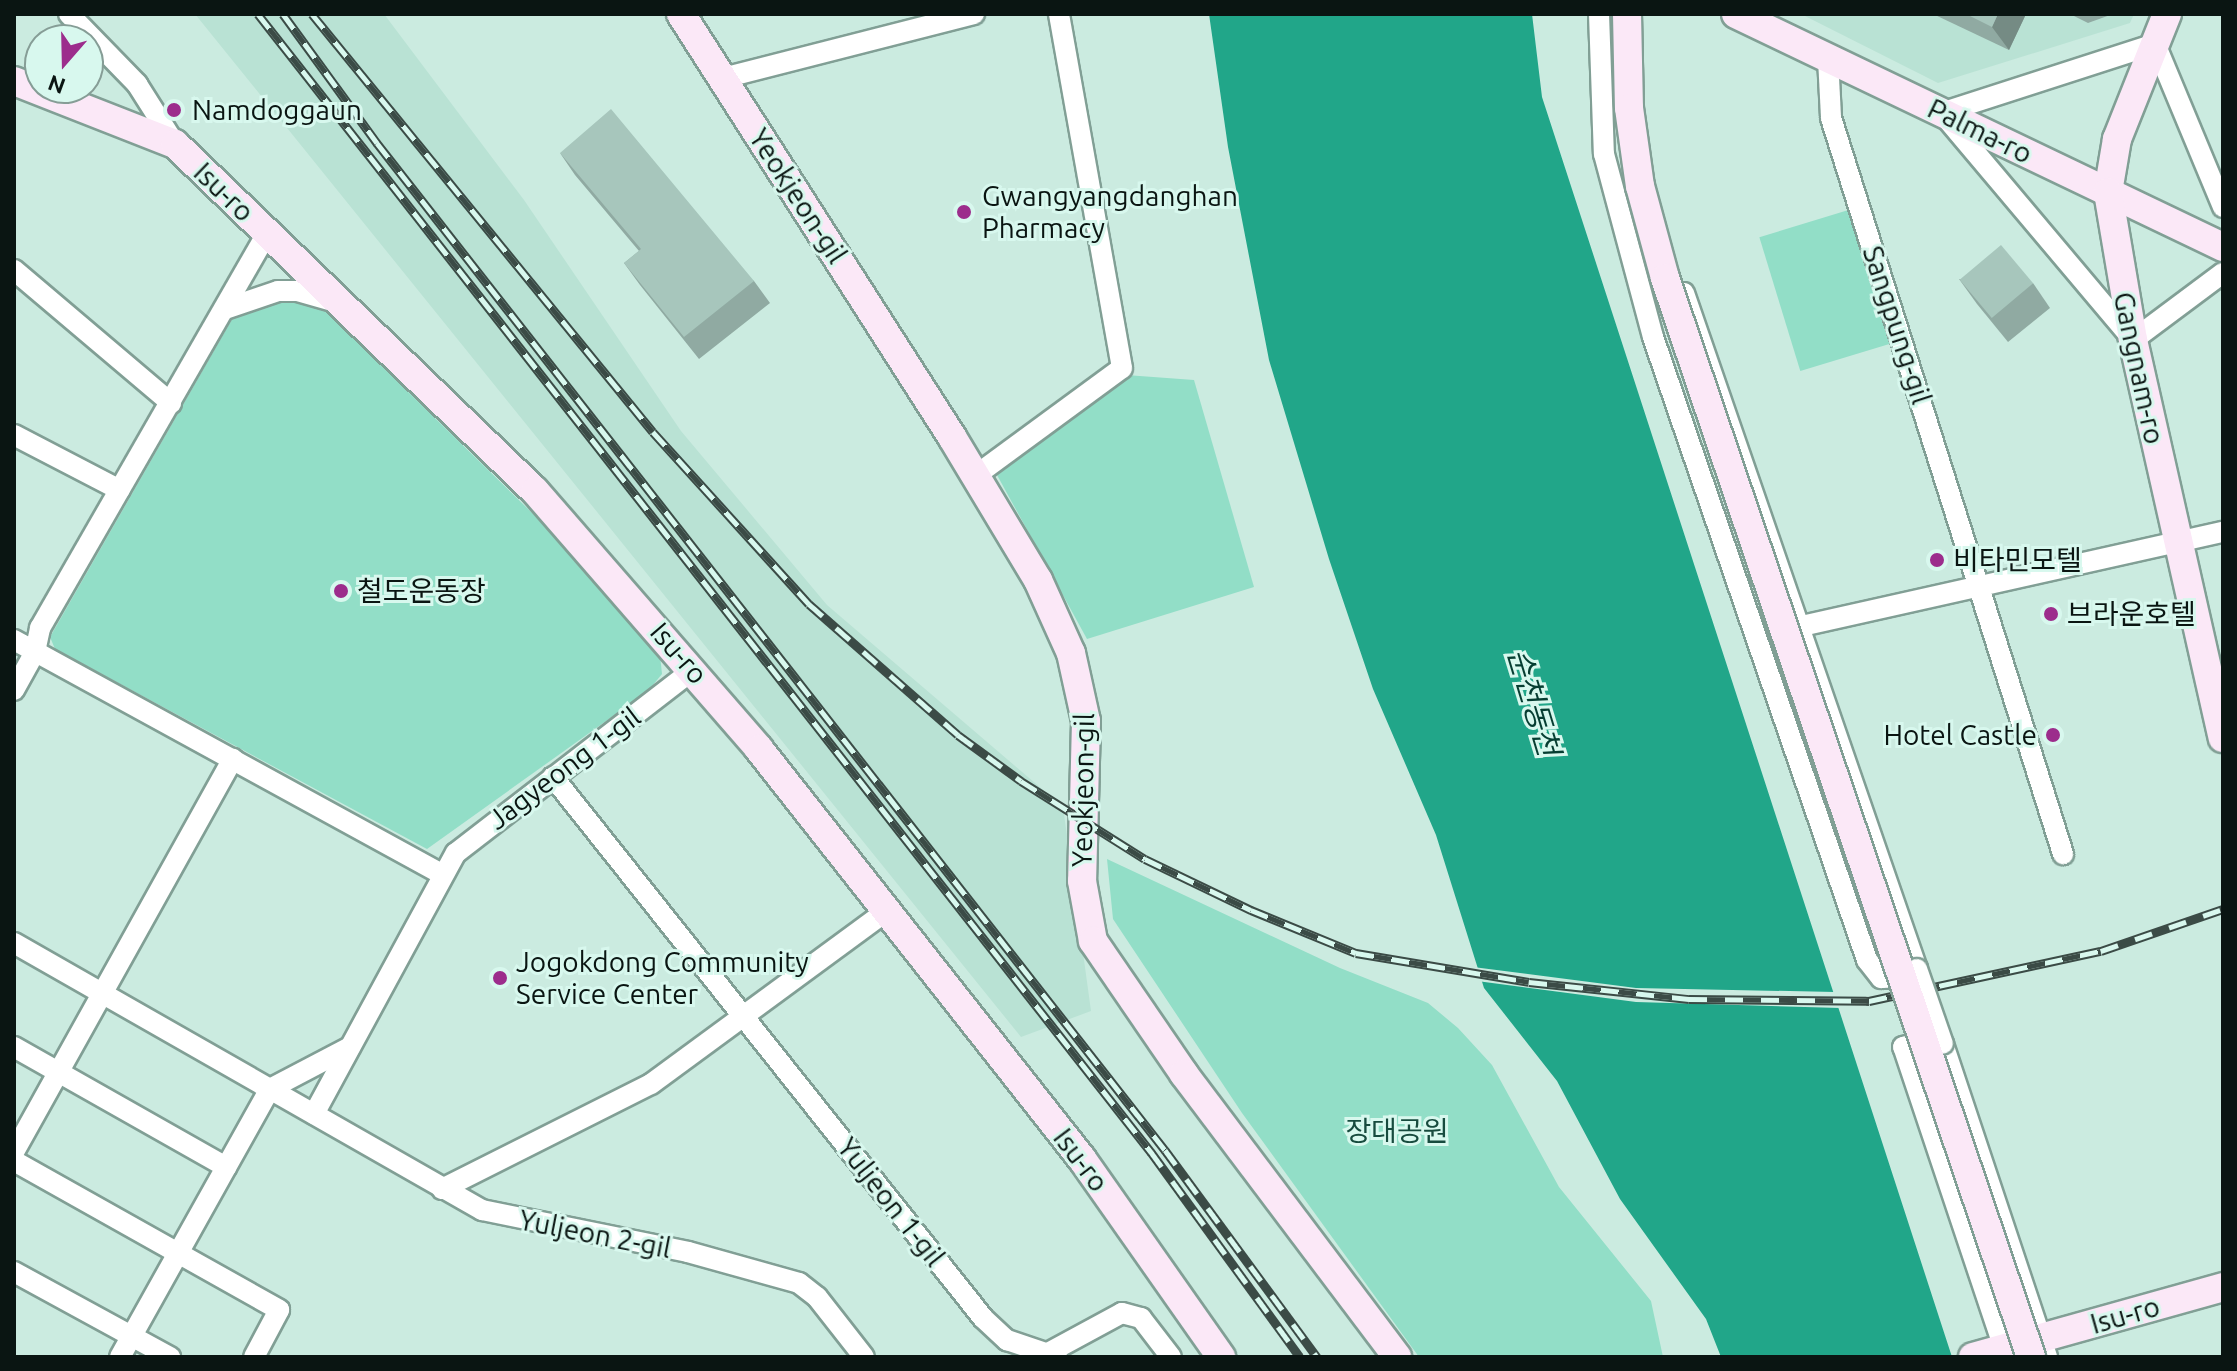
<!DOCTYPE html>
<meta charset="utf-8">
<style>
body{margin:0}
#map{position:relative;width:2237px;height:1371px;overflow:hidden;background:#cbebe0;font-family:Ubuntu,"Noto Sans KR",sans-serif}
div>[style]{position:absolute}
.built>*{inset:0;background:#b9e2d4}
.green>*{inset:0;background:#92dec7;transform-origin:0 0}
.water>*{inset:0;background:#21a689}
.pier>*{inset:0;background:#cbebe0}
.roads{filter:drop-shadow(2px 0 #819f95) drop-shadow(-2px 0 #819f95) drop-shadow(0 2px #819f95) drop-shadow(0 -2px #819f95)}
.street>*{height:20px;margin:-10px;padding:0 10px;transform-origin:10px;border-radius:10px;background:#fff}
.secondary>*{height:28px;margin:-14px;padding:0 14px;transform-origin:14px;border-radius:14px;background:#fbe8f7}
.rail>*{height:9px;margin-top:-4.5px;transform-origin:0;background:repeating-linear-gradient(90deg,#d8f8ee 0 18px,#3b4b46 0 36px);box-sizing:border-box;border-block:2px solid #3b4b46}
.bridges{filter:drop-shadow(2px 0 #819f95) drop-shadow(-2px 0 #819f95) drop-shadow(0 2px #819f95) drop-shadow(0 -2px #819f95)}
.street-bridge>*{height:20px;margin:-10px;padding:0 10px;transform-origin:10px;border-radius:10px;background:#fff}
.secondary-bridge>*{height:28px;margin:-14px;padding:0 14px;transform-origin:14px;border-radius:14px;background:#fbe8f7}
.wall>*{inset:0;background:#90aaa2}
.shaded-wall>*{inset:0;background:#758b84}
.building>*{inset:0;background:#a7c6bc;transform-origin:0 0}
.dots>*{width:22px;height:22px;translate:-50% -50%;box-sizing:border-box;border:4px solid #d8f8ee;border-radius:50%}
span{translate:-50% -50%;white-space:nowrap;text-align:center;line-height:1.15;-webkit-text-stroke:6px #d8f8ee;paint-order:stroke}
.poi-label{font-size:28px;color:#0a1512}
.left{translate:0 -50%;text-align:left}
.right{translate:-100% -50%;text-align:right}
.street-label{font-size:28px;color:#0a1512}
.park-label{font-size:28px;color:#174b3e}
.water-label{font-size:30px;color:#063e32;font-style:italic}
.frame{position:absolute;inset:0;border:16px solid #0a1512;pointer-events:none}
.north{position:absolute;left:24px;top:24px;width:80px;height:80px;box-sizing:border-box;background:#d8f8ee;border:2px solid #869d96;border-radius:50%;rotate:200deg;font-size:22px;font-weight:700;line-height:32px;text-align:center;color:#0a1512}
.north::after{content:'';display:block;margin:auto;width:28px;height:36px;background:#9c2d8c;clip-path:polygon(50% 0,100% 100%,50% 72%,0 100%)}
</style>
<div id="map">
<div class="built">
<i style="clip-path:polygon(195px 14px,384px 14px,524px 200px,681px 431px,827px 605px,1063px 807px,1091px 1011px,1021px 1037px)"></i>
<i style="clip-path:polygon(1801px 14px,2134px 14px,2130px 23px,1938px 83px)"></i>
</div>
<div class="green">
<i style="left:1855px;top:208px;width:140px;height:100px;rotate:73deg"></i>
<i style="clip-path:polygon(276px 300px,315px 301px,566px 546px,660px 655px,662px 674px,648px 691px,427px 849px,55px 649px,50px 637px,235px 314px)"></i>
<i style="clip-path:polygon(1126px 375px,1194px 380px,1254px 587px,1087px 639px,997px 475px)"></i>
<i style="clip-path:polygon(1107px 859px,1340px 968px,1428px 1003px,1458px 1028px,1492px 1065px,1559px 1187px,1651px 1301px,1663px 1357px,1419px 1357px,1242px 1113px,1113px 919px)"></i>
</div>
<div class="water">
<i style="clip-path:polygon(1209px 14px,1532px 14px,1542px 97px,1952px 1357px,1721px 1357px,1706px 1319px,1620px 1199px,1557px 1081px,1484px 988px,1436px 835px,1373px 689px,1329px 559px,1269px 360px,1228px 147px)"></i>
</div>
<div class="pier">
<i style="clip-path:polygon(1473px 967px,1636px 988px,1835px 992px,1840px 1008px,1636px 1002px,1477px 981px)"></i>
</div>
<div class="roads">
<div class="street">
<i style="left:69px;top:14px;width:98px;rotate:45.8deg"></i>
<i style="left:137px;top:84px;width:71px;rotate:57.7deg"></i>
<i style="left:1599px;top:14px;width:140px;rotate:88deg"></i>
<i style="left:1604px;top:154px;width:189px;rotate:75deg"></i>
<i style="left:1653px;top:337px;width:659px;rotate:71.04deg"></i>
<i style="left:1867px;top:960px;width:23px;rotate:52deg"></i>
<i style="left:1881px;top:978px;width:29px;rotate:-2deg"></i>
<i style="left:1910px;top:977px;width:11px;rotate:-49deg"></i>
<i style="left:1917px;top:969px;width:715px;rotate:-109.02deg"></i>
<i style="left:1828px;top:58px;width:60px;rotate:87.1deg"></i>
<i style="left:1831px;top:118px;width:772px;rotate:72.5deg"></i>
<i style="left:723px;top:78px;width:259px;rotate:-14.3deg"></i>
<i style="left:2223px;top:207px;width:177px;rotate:-112.6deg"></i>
<i style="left:2155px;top:44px;width:224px;rotate:162.1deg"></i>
<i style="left:1942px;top:113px;width:297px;rotate:49.9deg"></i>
<i style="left:2133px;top:340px;width:112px;rotate:-36.7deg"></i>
<i style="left:14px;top:270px;width:206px;rotate:40.3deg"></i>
<i style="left:225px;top:309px;width:56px;rotate:-18.8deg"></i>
<i style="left:278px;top:291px;width:19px"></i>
<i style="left:297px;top:291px;width:41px;rotate:15.8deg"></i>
<i style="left:14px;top:435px;width:119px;rotate:27.4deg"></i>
<i style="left:975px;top:476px;width:182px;rotate:-36.3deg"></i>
<i style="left:1122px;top:368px;width:360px;rotate:-100.1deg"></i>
<i style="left:1788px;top:629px;width:446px;rotate:-12.6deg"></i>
<i style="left:14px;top:640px;width:488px;rotate:28.7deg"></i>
<i style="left:14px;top:690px;width:43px;rotate:-61.1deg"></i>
<i style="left:35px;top:652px;width:25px;rotate:-78deg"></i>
<i style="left:40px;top:628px;width:455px;rotate:-60.1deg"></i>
<i style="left:553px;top:777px;width:691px;rotate:51.52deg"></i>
<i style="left:983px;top:1318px;width:33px;rotate:43deg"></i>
<i style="left:1007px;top:1340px;width:53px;rotate:18.8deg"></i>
<i style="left:14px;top:943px;width:539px;rotate:29.71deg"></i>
<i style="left:482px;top:1210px;width:210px;rotate:11.5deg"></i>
<i style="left:688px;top:1252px;width:115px;rotate:15.6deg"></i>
<i style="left:799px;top:1283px;width:23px;rotate:38deg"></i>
<i style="left:817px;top:1297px;width:76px;rotate:51.9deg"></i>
<i style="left:14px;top:1047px;width:244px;rotate:29.5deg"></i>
<i style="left:314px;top:1114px;width:297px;rotate:-61.5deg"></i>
<i style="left:456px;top:853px;width:301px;rotate:-37.7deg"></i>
<i style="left:14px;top:1152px;width:450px;rotate:-60.9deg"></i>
<i style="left:14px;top:1161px;width:304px;rotate:29.3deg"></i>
<i style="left:279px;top:1310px;width:53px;rotate:118deg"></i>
<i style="left:442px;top:1189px;width:234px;rotate:-26.7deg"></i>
<i style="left:651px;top:1084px;width:290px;rotate:-36.3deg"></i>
<i style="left:14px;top:1272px;width:178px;rotate:28.6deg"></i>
<i style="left:1048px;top:1353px;width:84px;rotate:-28.4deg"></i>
<i style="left:1122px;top:1313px;width:20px;rotate:15deg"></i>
<i style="left:1141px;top:1318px;width:49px;rotate:52.4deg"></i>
<i style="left:120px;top:1357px;width:307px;rotate:-60.8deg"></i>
<i style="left:270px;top:1089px;width:90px;rotate:-27.7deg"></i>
<i style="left:2007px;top:1357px;width:327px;rotate:-108.5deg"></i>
<i style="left:1903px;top:1047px;width:31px;rotate:-13deg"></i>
<i style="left:1933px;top:1040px;width:11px;rotate:22deg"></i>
<i style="left:1943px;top:1044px;width:330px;rotate:71.6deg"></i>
</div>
<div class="secondary">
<i style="left:681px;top:14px;width:502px;rotate:57.35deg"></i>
<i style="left:952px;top:437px;width:167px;rotate:59deg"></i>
<i style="left:1038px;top:580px;width:80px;rotate:65.7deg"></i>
<i style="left:1071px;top:653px;width:70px;rotate:77.6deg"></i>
<i style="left:1086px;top:721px;width:160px;rotate:91.4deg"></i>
<i style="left:1082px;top:881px;width:61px;rotate:79.6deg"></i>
<i style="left:1093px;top:941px;width:161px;rotate:55.6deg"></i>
<i style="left:1184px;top:1074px;width:354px;rotate:53deg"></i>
<i style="left:1736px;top:14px;width:540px;rotate:25.57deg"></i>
<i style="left:2167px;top:14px;width:135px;rotate:111.8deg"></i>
<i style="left:2117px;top:139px;width:54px;rotate:99.6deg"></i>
<i style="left:2108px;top:192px;width:150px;rotate:80.4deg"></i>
<i style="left:2133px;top:340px;width:408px;rotate:77.3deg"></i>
<i style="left:14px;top:81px;width:173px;rotate:21.4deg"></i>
<i style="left:175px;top:144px;width:500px;rotate:43.95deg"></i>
<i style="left:535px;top:491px;width:342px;rotate:49deg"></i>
<i style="left:759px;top:749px;width:522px;rotate:51.77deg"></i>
<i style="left:1082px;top:1159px;width:242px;rotate:54.9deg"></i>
<i style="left:1973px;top:1357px;width:260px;rotate:-15.6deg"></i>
</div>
</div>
<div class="rail">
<i style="left:258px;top:14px;width:1447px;rotate:51.88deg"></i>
<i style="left:1151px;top:1152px;width:253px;rotate:54deg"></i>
<i style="left:283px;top:14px;width:160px;rotate:53.9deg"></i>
<i style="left:377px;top:143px;width:1279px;rotate:51.96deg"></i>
<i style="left:1165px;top:1150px;width:257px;rotate:53.7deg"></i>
<i style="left:312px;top:14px;width:539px;rotate:50.79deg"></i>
<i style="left:653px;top:432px;width:232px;rotate:47.8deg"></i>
<i style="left:809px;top:604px;width:198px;rotate:41.3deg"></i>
<i style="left:958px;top:735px;width:78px;rotate:36.1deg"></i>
<i style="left:1021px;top:781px;width:146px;rotate:32.2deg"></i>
<i style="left:1145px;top:859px;width:118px;rotate:25.7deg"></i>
<i style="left:1251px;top:910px;width:113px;rotate:22.3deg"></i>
<i style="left:1356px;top:953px;width:175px;rotate:9.5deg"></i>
<i style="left:1529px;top:982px;width:161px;rotate:6.1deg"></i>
<i style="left:1689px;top:999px;width:180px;rotate:0.6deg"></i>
<i style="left:1869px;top:1001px;width:237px;rotate:-12.2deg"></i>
<i style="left:2101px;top:951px;width:129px;rotate:-19deg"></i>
</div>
<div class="bridges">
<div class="street-bridge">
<i style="left:1917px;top:969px;width:79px;rotate:70.9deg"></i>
</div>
<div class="secondary-bridge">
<i style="left:1627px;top:14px;width:94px;rotate:88.8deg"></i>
<i style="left:1629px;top:108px;width:79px;rotate:82deg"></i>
<i style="left:1640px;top:186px;width:95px;rotate:74.8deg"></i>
<i style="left:1665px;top:278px;width:1139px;rotate:71.26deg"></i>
</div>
</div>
<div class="wall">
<i style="clip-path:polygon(1933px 14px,2026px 14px,2009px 50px)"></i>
<i style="clip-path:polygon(2070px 14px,2113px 14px,2088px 23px)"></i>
<i style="clip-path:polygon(560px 153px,754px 281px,770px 303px,699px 359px,640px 285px,624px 263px,639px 251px,575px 175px)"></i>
<i style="clip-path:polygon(1959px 279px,2033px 283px,2050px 308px,2008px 342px,1977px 304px)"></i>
</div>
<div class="shaded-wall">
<i style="clip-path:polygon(1998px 14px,2026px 14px,2009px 50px,1992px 27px)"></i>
</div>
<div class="building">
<i style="clip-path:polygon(1966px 14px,1998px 14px,1992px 27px)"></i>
<i style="clip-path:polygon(611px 109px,754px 281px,684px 337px,624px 263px,641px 249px,560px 153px)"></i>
<i style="left:2001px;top:245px;width:50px;height:54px;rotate:50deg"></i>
</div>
<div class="dots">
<i style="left:174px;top:110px;background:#9c2d8c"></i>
<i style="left:964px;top:212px;background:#9c2d8c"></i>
<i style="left:1937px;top:560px;background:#9c2d8c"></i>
<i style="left:341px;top:591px;background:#9c2d8c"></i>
<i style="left:2051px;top:614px;background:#9c2d8c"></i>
<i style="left:2053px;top:735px;background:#9c2d8c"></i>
<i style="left:500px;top:978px;background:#9c2d8c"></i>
</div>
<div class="poi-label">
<span class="left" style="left:192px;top:110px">Namdoggaun</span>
<span class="left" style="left:982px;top:212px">Gwangyangdanghan<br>Pharmacy</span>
<span class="left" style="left:1953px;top:560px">비타민모텔</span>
<span class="left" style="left:357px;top:591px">철도운동장</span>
<span class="left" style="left:2067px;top:614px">브라운호텔</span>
<span class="right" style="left:2037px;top:735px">Hotel Castle</span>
<span class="left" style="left:516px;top:978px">Jogokdong Community<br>Service Center</span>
</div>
<div class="street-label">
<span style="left:1980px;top:131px;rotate:26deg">Palma-ro</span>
<span style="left:224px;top:192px;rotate:44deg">Isu-ro</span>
<span style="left:798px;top:196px;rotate:57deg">Yeokjeon-gil</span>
<span style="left:1897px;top:325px;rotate:72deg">Sangpung-gil</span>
<span style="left:2139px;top:368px;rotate:78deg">Gangnam-ro</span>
<span style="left:679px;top:653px;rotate:49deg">Isu-ro</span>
<span style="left:564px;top:768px;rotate:-37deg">Jagyeong 1-gil</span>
<span style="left:1083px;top:790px;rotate:-89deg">Yeokjeon-gil</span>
<span style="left:1081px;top:1160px;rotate:53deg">Isu-ro</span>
<span style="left:891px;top:1202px;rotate:52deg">Yuljeon 1-gil</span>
<span style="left:595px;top:1234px;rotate:11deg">Yuljeon 2-gil</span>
<span style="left:2125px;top:1315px;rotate:-16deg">Isu-ro</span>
</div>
<div class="park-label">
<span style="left:1397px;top:1131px">장대공원</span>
</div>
<div class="water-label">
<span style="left:1534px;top:702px;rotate:73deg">순천동천</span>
</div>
<div class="frame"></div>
<div class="north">N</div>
</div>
